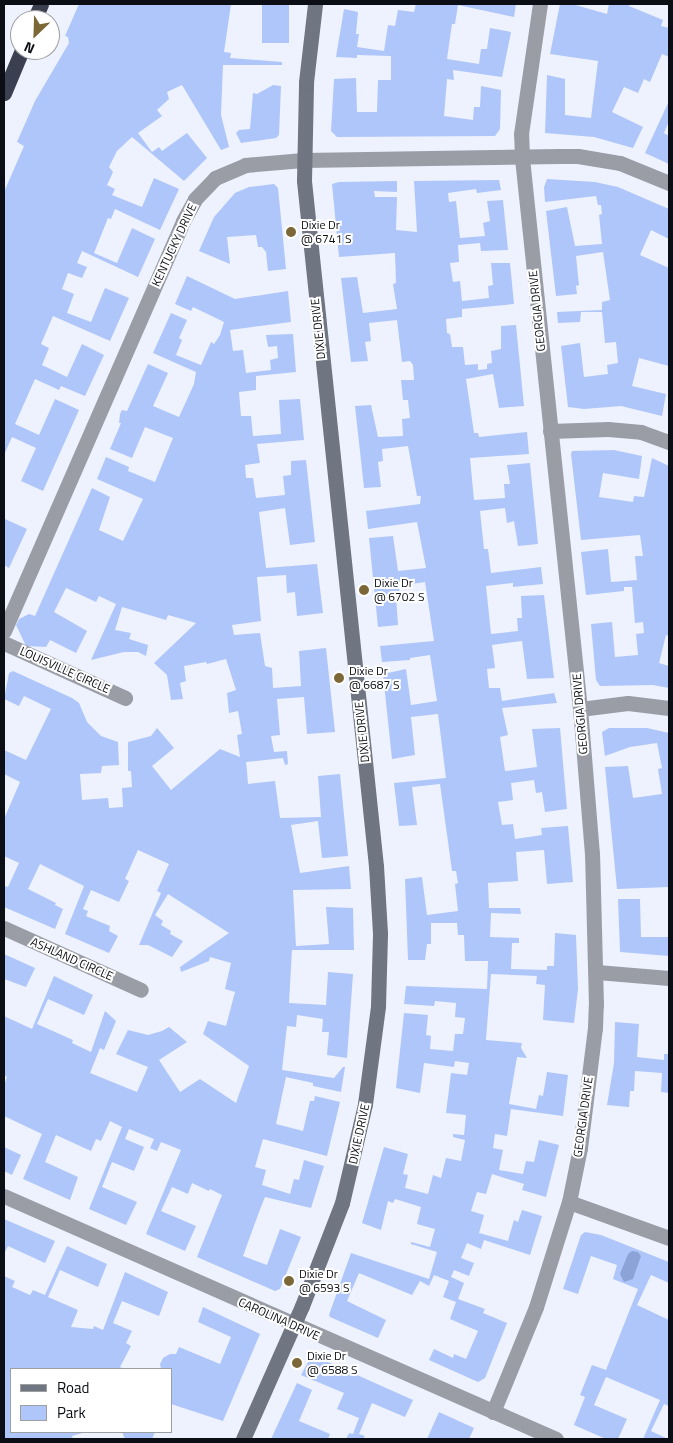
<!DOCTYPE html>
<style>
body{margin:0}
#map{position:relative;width:673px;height:1443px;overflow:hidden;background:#edf2fe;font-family:"Titillium Web",sans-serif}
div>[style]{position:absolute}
.green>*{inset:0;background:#afc6fb;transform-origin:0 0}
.water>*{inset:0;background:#8ca3d8}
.street>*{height:15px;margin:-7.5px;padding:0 7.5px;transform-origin:7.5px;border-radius:7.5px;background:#9a9da6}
.secondary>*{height:15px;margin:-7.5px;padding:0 7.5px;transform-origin:7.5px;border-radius:7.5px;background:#6f7581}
.highway>*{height:15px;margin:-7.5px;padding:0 7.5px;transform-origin:7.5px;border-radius:7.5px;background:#3a4050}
.dots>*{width:14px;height:14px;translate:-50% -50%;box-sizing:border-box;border:2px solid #fff;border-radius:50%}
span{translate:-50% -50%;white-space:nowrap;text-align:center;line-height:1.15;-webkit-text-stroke:4px #fff;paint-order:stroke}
.poi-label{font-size:12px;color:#0b0e14}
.left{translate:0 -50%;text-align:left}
.street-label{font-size:12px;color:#0b0e14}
.frame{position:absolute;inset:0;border:5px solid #0b0e14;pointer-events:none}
.legend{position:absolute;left:10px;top:1368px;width:162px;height:65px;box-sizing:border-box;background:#fff;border:1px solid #9d9fa1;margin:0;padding:6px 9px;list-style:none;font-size:15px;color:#0b0e14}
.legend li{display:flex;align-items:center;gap:10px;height:25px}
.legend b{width:25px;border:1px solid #9d9fa1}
.north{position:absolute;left:10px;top:10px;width:50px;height:50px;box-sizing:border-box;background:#fff;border:1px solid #9d9fa1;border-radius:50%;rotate:204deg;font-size:14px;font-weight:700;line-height:20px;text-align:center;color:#0b0e14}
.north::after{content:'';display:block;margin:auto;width:18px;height:22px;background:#7c6736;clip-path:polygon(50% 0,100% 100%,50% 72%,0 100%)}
</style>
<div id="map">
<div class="green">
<i style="clip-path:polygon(79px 4px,231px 4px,224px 52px,231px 53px,230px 58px,282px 62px,282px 65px,223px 65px,221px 115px,229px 147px,221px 150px,182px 85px,167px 92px,169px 99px,157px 110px,162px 116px,138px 133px,152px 152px,159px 147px,162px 151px,187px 133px,207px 158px,184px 181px,132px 137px,117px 151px,109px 167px,113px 172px,107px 185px,115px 189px,112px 195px,142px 207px,154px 178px,179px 189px,160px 230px,115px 209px,111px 219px,108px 218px,94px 253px,117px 263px,132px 228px,155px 239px,138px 277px,82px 251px,77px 263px,87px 267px,82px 278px,68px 273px,62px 289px,74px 294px,67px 313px,91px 322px,105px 288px,129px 298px,110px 341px,53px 316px,41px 344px,49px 348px,42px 365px,67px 377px,82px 344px,104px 355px,85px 396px,61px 386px,59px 390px,35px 379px,15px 424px,39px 435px,55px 399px,79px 410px,43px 491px,21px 481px,36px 448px,12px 437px,4px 455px,4px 192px,24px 146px,17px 142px,35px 101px,69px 43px,68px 37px,65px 36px)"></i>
<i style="left:262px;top:4px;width:27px;height:39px"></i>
<i style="clip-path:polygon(416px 4px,516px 4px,514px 17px,458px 5px,455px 24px,452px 24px,447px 59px,479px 64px,481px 49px,487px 49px,490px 28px,511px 32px,502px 77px,453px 70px,454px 80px,447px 79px,444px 116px,473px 120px,474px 107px,480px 107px,481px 86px,501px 90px,500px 129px,495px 136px,337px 137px,331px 131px,334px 79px,356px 78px,357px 112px,377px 112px,378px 80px,391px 80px,391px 56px,357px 55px,357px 58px,336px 57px,344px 9px,358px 12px,356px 34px,359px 34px,357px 47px,384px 51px,388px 25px,395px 26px,398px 10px,414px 12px)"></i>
<i style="clip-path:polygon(560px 4px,572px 4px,607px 14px,609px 4px,630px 4px,629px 6px,663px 20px,661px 26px,669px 28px,669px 57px,662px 54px,650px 82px,644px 79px,638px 93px,624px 87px,612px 112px,643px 127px,633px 148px,594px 137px,545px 133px,547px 75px,565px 79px,565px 115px,591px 118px,598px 61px,550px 54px)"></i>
<i style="clip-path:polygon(273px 85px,281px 86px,279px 135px,276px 138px,241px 143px,236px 133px,239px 130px,250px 129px,253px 93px,257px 94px)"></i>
<i style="clip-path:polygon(669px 101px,669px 121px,664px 133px,669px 136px,669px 164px,645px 153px)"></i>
<i style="clip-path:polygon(547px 179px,595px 182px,618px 187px,669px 209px,669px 239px,651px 230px,640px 255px,669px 268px,669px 366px,639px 358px,632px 386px,666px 394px,662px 416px,621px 406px,584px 409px,568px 407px,561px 346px,580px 343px,584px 377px,608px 374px,607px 365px,618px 363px,616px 342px,605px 343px,602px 312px,581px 312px,580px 322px,558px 323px,557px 312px,602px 310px,602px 302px,610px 300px,603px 252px,576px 256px,579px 285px,576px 286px,577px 294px,556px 296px,546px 211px,567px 207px,575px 246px,602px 244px,599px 215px,602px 214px,601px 205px,598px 205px,596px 196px,545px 202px,544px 187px)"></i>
<i style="clip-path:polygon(499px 180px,501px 190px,477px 193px,476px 189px,448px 193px,449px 202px,456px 201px,460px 238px,485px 236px,483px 223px,490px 221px,487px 201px,503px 200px,508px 250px,481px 251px,480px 243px,458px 245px,459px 262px,450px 263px,453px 282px,460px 281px,462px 301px,489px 298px,488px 286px,493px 285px,491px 263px,510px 263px,514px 304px,462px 309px,462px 317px,446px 319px,447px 333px,450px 334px,452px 347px,463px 347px,465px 365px,478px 364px,478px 370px,487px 369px,487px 364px,492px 363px,491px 351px,501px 349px,501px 326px,516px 325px,524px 406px,499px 408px,493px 374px,466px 379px,474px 433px,478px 433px,479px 437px,527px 432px,529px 454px,470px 458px,474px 500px,505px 498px,504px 484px,510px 484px,507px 465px,530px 463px,538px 544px,518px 546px,514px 521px,507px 523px,505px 508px,480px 511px,484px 549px,488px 549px,491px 573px,541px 567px,543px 584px,513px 587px,513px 583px,486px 586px,491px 634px,518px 631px,517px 618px,522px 618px,521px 596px,544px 595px,554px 678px,527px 679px,522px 641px,492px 645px,495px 668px,487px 669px,489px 688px,500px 688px,502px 701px,554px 693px,557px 703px,502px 708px,508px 735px,500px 737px,505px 771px,537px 767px,532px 729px,560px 728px,567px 809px,545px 812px,542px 792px,536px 793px,534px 780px,511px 783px,513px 800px,498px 802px,502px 825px,513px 824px,515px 839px,542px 835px,541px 828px,568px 826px,573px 882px,547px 884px,544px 850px,516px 852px,518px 881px,488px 883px,489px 908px,520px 908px,521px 914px,491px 913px,490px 937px,519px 938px,519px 943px,512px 943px,511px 969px,547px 970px,547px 966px,554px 966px,555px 933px,576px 935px,578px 989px,574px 1023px,543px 1020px,545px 985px,536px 984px,537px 976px,491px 974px,486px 1040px,522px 1043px,521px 1048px,527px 1058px,517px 1057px,509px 1104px,536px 1109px,539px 1095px,543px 1096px,547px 1072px,568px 1075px,563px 1116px,511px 1109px,507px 1136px,495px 1134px,493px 1148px,503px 1150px,499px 1170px,523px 1174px,526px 1161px,534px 1162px,539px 1140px,559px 1145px,546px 1197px,522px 1190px,524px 1184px,492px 1174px,486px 1194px,477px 1192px,471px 1211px,484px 1215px,479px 1233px,508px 1241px,514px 1220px,518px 1222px,522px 1210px,542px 1216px,530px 1255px,484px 1240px,481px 1249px,467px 1243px,461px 1258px,474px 1263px,469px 1276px,454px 1270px,451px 1277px,464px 1283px,458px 1299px,485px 1309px,483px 1313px,507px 1323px,485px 1378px,478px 1382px,429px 1360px,434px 1349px,453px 1358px,454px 1354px,466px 1359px,478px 1331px,450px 1319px,456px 1302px,443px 1297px,449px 1281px,434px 1275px,429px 1286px,420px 1281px,412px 1295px,359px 1273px,347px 1301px,386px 1320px,378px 1338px,330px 1317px,329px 1315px,351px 1253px,429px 1279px,437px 1252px,411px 1244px,411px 1242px,430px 1247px,435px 1229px,417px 1224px,421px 1207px,395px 1199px,393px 1203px,388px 1201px,381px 1230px,362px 1223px,384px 1147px,408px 1154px,403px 1174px,408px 1175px,405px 1188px,428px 1194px,433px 1175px,441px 1178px,446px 1158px,461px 1161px,465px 1140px,453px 1137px,453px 1134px,464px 1135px,466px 1115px,446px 1113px,451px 1073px,467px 1075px,469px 1063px,455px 1061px,454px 1067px,424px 1063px,420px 1093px,396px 1088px,404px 1013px,428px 1015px,426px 1035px,431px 1036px,430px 1049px,453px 1051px,455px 1034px,463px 1034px,465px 1018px,455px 1017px,456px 1003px,435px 1001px,434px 1006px,404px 1004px,406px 986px,487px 989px,488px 961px,465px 961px,464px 935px,458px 935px,457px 923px,431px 923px,431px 944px,427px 944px,425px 960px,408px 960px,405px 879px,422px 877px,427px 915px,458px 911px,455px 884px,458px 883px,456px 871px,452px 871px,440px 784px,412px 787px,417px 825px,399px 826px,394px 783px,446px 778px,438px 714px,411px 717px,415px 755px,392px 759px,383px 674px,406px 669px,411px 705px,437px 701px,430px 655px,410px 658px,410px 660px,382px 662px,380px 646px,434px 641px,425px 582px,399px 586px,400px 598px,396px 598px,398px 625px,378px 627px,369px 538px,393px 536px,398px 571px,426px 568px,417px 522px,368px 529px,366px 511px,420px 504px,421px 496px,417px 496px,408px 446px,382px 449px,383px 461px,378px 462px,381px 487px,364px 488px,355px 406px,371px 405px,378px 437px,403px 436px,402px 419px,410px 418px,408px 400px,403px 400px,401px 380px,414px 380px,413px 365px,410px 361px,402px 362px,397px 320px,369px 323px,371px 341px,365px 342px,368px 361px,351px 362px,341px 278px,357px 277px,363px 313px,397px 309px,393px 284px,396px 283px,395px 253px,339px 257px,332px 184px,339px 182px,397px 181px,397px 192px,374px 191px,375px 197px,397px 197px,396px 230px,417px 232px,414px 181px)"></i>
<i style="clip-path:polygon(274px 184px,278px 188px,286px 269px,268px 271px,266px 252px,262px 247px,258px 247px,256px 235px,227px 237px,230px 264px,199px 251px,214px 217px,235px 193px,249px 187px)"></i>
<i style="clip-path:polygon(187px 276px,235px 299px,288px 291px,291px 322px,230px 330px,233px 351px,243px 350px,246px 373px,271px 370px,270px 360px,278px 358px,277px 346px,268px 347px,266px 335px,293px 334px,296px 372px,256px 376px,256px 390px,239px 392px,241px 416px,251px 416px,253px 436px,281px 434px,279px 400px,300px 399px,304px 440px,257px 444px,260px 463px,245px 465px,246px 478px,253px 478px,256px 498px,285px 495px,283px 476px,291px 475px,291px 461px,306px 460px,315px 542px,290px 545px,285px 508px,259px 512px,266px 568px,317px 564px,323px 613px,297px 616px,295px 592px,287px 593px,286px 575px,257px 577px,261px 621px,232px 625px,234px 635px,260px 633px,265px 666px,272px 668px,273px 688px,301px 686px,299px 651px,326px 648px,335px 732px,307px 734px,304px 697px,277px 699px,280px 735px,271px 736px,274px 752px,287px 751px,288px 764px,285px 765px,283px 758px,246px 762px,247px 771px,248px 784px,275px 781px,280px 818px,321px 817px,318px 776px,340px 774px,348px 856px,322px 858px,318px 821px,291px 825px,300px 873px,349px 866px,351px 889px,293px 890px,296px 946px,329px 944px,326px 907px,353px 908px,354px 950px,292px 950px,289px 1003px,326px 1005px,328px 972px,353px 974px,347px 1058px,327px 1055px,329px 1032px,322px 1032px,323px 1019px,297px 1015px,296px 1027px,287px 1026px,282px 1070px,334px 1078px,343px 1067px,345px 1067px,341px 1092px,313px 1086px,313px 1083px,286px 1077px,276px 1124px,303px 1131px,310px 1101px,314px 1101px,315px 1096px,340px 1102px,327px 1156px,263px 1139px,255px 1167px,266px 1170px,262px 1185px,290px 1194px,294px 1179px,299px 1180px,304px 1160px,324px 1166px,311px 1208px,265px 1197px,259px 1212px,243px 1256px,267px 1265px,280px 1229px,301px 1237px,280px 1289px,275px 1291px,197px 1257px,222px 1195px,210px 1189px,209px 1191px,192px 1183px,188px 1194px,172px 1187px,161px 1211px,196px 1226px,185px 1251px,146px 1234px,181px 1150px,161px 1142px,157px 1151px,150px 1148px,154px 1139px,129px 1129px,125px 1139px,144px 1147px,134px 1171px,112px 1162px,102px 1187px,137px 1202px,126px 1225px,89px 1209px,122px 1127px,110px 1121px,101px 1141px,96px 1139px,91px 1151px,56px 1135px,45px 1162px,78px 1177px,70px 1200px,23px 1179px,42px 1134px,4px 1116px,4px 1085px,7px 1077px,4px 1075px,4px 1016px,32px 1029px,54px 976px,93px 995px,84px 1015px,48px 999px,37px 1024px,73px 1040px,72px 1043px,91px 1052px,105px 1011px,116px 1021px,104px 1050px,100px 1048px,90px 1073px,137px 1092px,148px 1067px,116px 1054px,128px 1030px,148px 1035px,162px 1031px,169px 1027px,187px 1042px,159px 1060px,180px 1092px,200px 1079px,236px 1103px,249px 1066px,203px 1034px,208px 1021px,226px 1026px,235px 992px,225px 989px,231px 963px,210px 957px,209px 961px,181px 972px,180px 967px,229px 933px,168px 894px,155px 915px,163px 921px,161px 925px,171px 931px,170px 934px,183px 941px,172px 957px,148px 945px,139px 945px,161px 893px,157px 891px,169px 864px,138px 850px,125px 879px,129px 881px,119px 902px,91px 890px,83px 909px,88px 911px,86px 916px,110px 926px,109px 931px,118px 936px,109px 953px,65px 934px,84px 886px,40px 864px,28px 889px,56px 903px,55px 905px,63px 909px,55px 929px,4px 907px,4px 886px,8px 887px,19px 863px,4px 856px,4px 819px,20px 782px,4px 774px,4px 750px,26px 760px,51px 709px,24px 696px,19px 706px,4px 699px,9px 673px,13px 671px,72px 698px,79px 703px,87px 722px,101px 736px,118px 742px,119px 765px,102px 766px,101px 773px,80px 774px,82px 800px,108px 798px,109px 808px,123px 807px,122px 788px,132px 787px,131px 771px,128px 771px,128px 742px,151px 736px,157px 728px,174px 748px,152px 766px,171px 790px,220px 749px,240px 757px,237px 735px,242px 734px,238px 711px,229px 713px,227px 693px,236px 690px,226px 659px,207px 664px,206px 662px,184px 666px,186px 681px,180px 683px,183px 699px,171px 700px,167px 675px,154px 663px,196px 623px,168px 615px,166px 620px,122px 607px,115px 630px,131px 633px,129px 639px,148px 645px,146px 656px,138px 652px,124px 652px,91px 660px,116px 604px,99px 596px,96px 602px,66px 588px,54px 612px,87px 631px,76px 653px,50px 640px,46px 647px,26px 646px,16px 625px,19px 619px,29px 614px,35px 616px,92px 488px,110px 497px,99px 530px,123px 541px,143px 499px,97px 479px,106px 457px,129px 467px,128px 471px,155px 482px,173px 438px,145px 427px,132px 458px,110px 449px,121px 423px,119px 423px,120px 414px,122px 410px,127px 411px,148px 364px,168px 373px,153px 406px,179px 417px,194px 384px,196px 372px,153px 353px,171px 313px,187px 320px,179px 338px,182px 340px,176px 355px,201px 365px,211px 342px,214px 344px,220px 335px,224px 322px,193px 307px,191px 311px,175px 304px)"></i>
<i style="clip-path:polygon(614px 450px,642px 456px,639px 479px,603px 473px,599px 497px,633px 502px,634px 496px,644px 497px,652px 458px,669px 466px,669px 636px,666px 635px,659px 663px,669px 666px,669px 688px,653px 685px,600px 686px,596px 680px,591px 624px,612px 622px,615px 657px,638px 655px,636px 634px,644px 633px,643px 622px,635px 623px,632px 587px,624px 587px,624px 591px,586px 595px,581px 552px,608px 549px,611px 582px,637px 580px,635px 556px,643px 556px,640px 535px,581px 540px,571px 454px,572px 451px)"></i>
<i style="clip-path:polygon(5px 519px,27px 529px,9px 568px,4px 565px)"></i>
<i style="clip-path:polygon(609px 728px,647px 728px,669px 733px,669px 887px,617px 889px,605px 767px,628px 766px,633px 798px,662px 794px,658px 769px,662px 768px,657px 743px,630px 747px,605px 756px,602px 732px)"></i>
<i style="clip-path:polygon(618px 899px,640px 899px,641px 937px,669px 937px,669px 956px,620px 952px)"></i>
<i style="clip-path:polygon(4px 954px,35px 968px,26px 987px,4px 979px)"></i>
<i style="clip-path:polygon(615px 1022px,639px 1024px,637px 1057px,664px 1060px,664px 1054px,669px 1054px,669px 1093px,661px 1092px,662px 1073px,635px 1071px,634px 1091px,630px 1091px,629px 1107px,607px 1105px,614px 1063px)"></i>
<i style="clip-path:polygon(4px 1147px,21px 1155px,12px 1175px,4px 1171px)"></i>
<i style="clip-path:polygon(4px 1219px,55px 1241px,45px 1263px,8px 1246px,4px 1254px)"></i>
<i style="clip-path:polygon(585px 1232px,601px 1235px,669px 1262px,669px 1283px,651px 1275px,637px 1305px,669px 1320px,669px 1406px,664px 1404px,651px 1431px,668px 1439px,643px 1439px,660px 1400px,606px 1377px,594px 1405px,627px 1419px,618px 1439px,606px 1439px,574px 1425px,585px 1397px,580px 1395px,592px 1365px,606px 1370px,638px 1289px,613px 1279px,617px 1265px,591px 1256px,578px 1294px,563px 1289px,581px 1235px)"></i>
<i style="clip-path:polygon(67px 1246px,107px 1264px,98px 1287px,60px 1270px,48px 1297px,78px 1310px,71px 1327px,93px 1329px,94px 1326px,103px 1330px,125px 1272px,168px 1292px,159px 1316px,122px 1301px,113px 1323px,132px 1331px,126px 1343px,131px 1346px,120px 1367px,124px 1369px,11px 1369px,11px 1432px,86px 1432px,72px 1436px,73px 1439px,4px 1439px,4px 1276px,15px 1281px,12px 1287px,30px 1295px,33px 1290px,45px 1295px)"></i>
<i style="clip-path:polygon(203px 1307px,260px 1334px,223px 1421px,171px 1404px,171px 1369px,161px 1369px,160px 1364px,163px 1358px,170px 1354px,176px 1354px,179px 1347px,220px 1364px,231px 1337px,198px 1322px)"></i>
<i style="clip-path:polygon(311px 1357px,319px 1358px,413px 1400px,405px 1417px,372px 1403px,359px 1434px,365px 1436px,363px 1439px,346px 1439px,349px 1433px,353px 1434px,359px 1418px,337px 1409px,344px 1393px,301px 1375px)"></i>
<i style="clip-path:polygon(297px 1383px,312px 1390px,299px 1421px,330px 1434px,328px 1439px,271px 1439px)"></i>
<i style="clip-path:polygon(439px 1412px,474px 1428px,469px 1439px,427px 1439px)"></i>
<i style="clip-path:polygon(122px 1432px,155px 1432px,152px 1439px,125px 1439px)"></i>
</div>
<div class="water">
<i style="clip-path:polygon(632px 1251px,638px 1252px,641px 1256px,633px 1279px,624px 1282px,620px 1274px,628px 1254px)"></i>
</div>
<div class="street">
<i style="left:550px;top:431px;width:58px;rotate:-2deg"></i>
<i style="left:608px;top:429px;width:33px;rotate:5deg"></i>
<i style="left:641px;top:432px;width:30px;rotate:20deg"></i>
<i style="left:4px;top:631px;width:447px;rotate:-66.4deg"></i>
<i style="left:183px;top:221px;width:25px;rotate:-61deg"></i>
<i style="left:195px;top:199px;width:29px;rotate:-46deg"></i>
<i style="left:215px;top:178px;width:33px;rotate:-23deg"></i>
<i style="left:245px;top:165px;width:58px;rotate:-4.9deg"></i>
<i style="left:303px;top:160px;width:257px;rotate:-0.9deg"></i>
<i style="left:560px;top:156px;width:18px"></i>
<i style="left:578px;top:156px;width:43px;rotate:9.5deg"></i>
<i style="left:620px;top:163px;width:53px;rotate:22.2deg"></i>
<i style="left:4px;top:643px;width:133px;rotate:24.4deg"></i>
<i style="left:580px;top:709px;width:48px;rotate:-7.1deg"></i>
<i style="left:628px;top:703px;width:41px;rotate:7deg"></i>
<i style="left:4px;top:928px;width:150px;rotate:24.3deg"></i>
<i style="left:597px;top:972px;width:72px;rotate:4.8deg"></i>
<i style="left:4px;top:1196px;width:603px;rotate:23.76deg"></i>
<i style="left:569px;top:1202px;width:106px;rotate:19.8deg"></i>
<i style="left:493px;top:1412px;width:113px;rotate:-67.7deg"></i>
<i style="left:536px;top:1307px;width:110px;rotate:-72.6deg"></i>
<i style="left:569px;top:1202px;width:55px;rotate:-78.5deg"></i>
<i style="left:580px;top:1148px;width:121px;rotate:-82.9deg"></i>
<i style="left:595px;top:1028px;width:23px;rotate:-88deg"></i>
<i style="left:596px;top:1005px;width:151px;rotate:-91.5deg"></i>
<i style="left:592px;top:854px;width:145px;rotate:-94.7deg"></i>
<i style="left:580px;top:709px;width:554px;rotate:-96.01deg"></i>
<i style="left:522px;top:158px;width:24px;rotate:-92deg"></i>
<i style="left:521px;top:134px;width:131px;rotate:-81.7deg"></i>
</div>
<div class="secondary">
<i style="left:243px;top:1439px;width:145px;rotate:-66.1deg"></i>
<i style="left:302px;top:1306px;width:110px;rotate:-68.8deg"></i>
<i style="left:342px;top:1203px;width:102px;rotate:-76.9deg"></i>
<i style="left:365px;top:1104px;width:99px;rotate:-82.4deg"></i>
<i style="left:378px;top:1006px;width:73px;rotate:-88.4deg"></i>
<i style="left:380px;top:933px;width:67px;rotate:-93.4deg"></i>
<i style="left:376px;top:866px;width:689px;rotate:-96deg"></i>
<i style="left:304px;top:181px;width:99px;rotate:-88.8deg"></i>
<i style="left:306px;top:82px;width:79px;rotate:-83.4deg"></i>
</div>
<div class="highway">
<i style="left:34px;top:20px;width:17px;rotate:-66deg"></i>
<i style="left:4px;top:93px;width:47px;rotate:-67.3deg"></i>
</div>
<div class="dots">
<i style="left:291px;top:232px;background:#7c6736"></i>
<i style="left:364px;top:590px;background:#7c6736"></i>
<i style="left:339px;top:678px;background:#7c6736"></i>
<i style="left:289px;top:1281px;background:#7c6736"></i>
<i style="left:297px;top:1363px;background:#7c6736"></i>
</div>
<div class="poi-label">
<span class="left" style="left:301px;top:232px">Dixie Dr<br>@ 6741 S</span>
<span class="left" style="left:374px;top:590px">Dixie Dr<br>@ 6702 S</span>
<span class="left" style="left:349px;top:678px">Dixie Dr<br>@ 6687 S</span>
<span class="left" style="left:299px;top:1281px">Dixie Dr<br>@ 6593 S</span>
<span class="left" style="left:307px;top:1363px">Dixie Dr<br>@ 6588 S</span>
</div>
<div class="street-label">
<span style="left:174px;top:245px;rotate:-65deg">KENTUCKY DRIVE</span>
<span style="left:537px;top:311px;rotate:-96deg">GEORGIA DRIVE</span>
<span style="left:318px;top:329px;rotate:-96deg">DIXIE DRIVE</span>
<span style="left:65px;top:670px;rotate:24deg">LOUISVILLE CIRCLE</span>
<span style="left:580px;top:714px;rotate:-95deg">GEORGIA DRIVE</span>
<span style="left:362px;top:732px;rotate:-96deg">DIXIE DRIVE</span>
<span style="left:72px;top:959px;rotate:24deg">ASHLAND CIRCLE</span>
<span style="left:583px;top:1117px;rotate:-82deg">GEORGIA DRIVE</span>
<span style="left:359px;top:1134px;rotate:-78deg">DIXIE DRIVE</span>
<span style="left:279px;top:1319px;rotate:24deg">CAROLINA DRIVE</span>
</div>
<div class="frame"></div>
<ul class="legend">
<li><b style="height:6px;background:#6f7581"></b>Road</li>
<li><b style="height:14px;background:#afc6fb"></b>Park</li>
</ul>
<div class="north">N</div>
</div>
